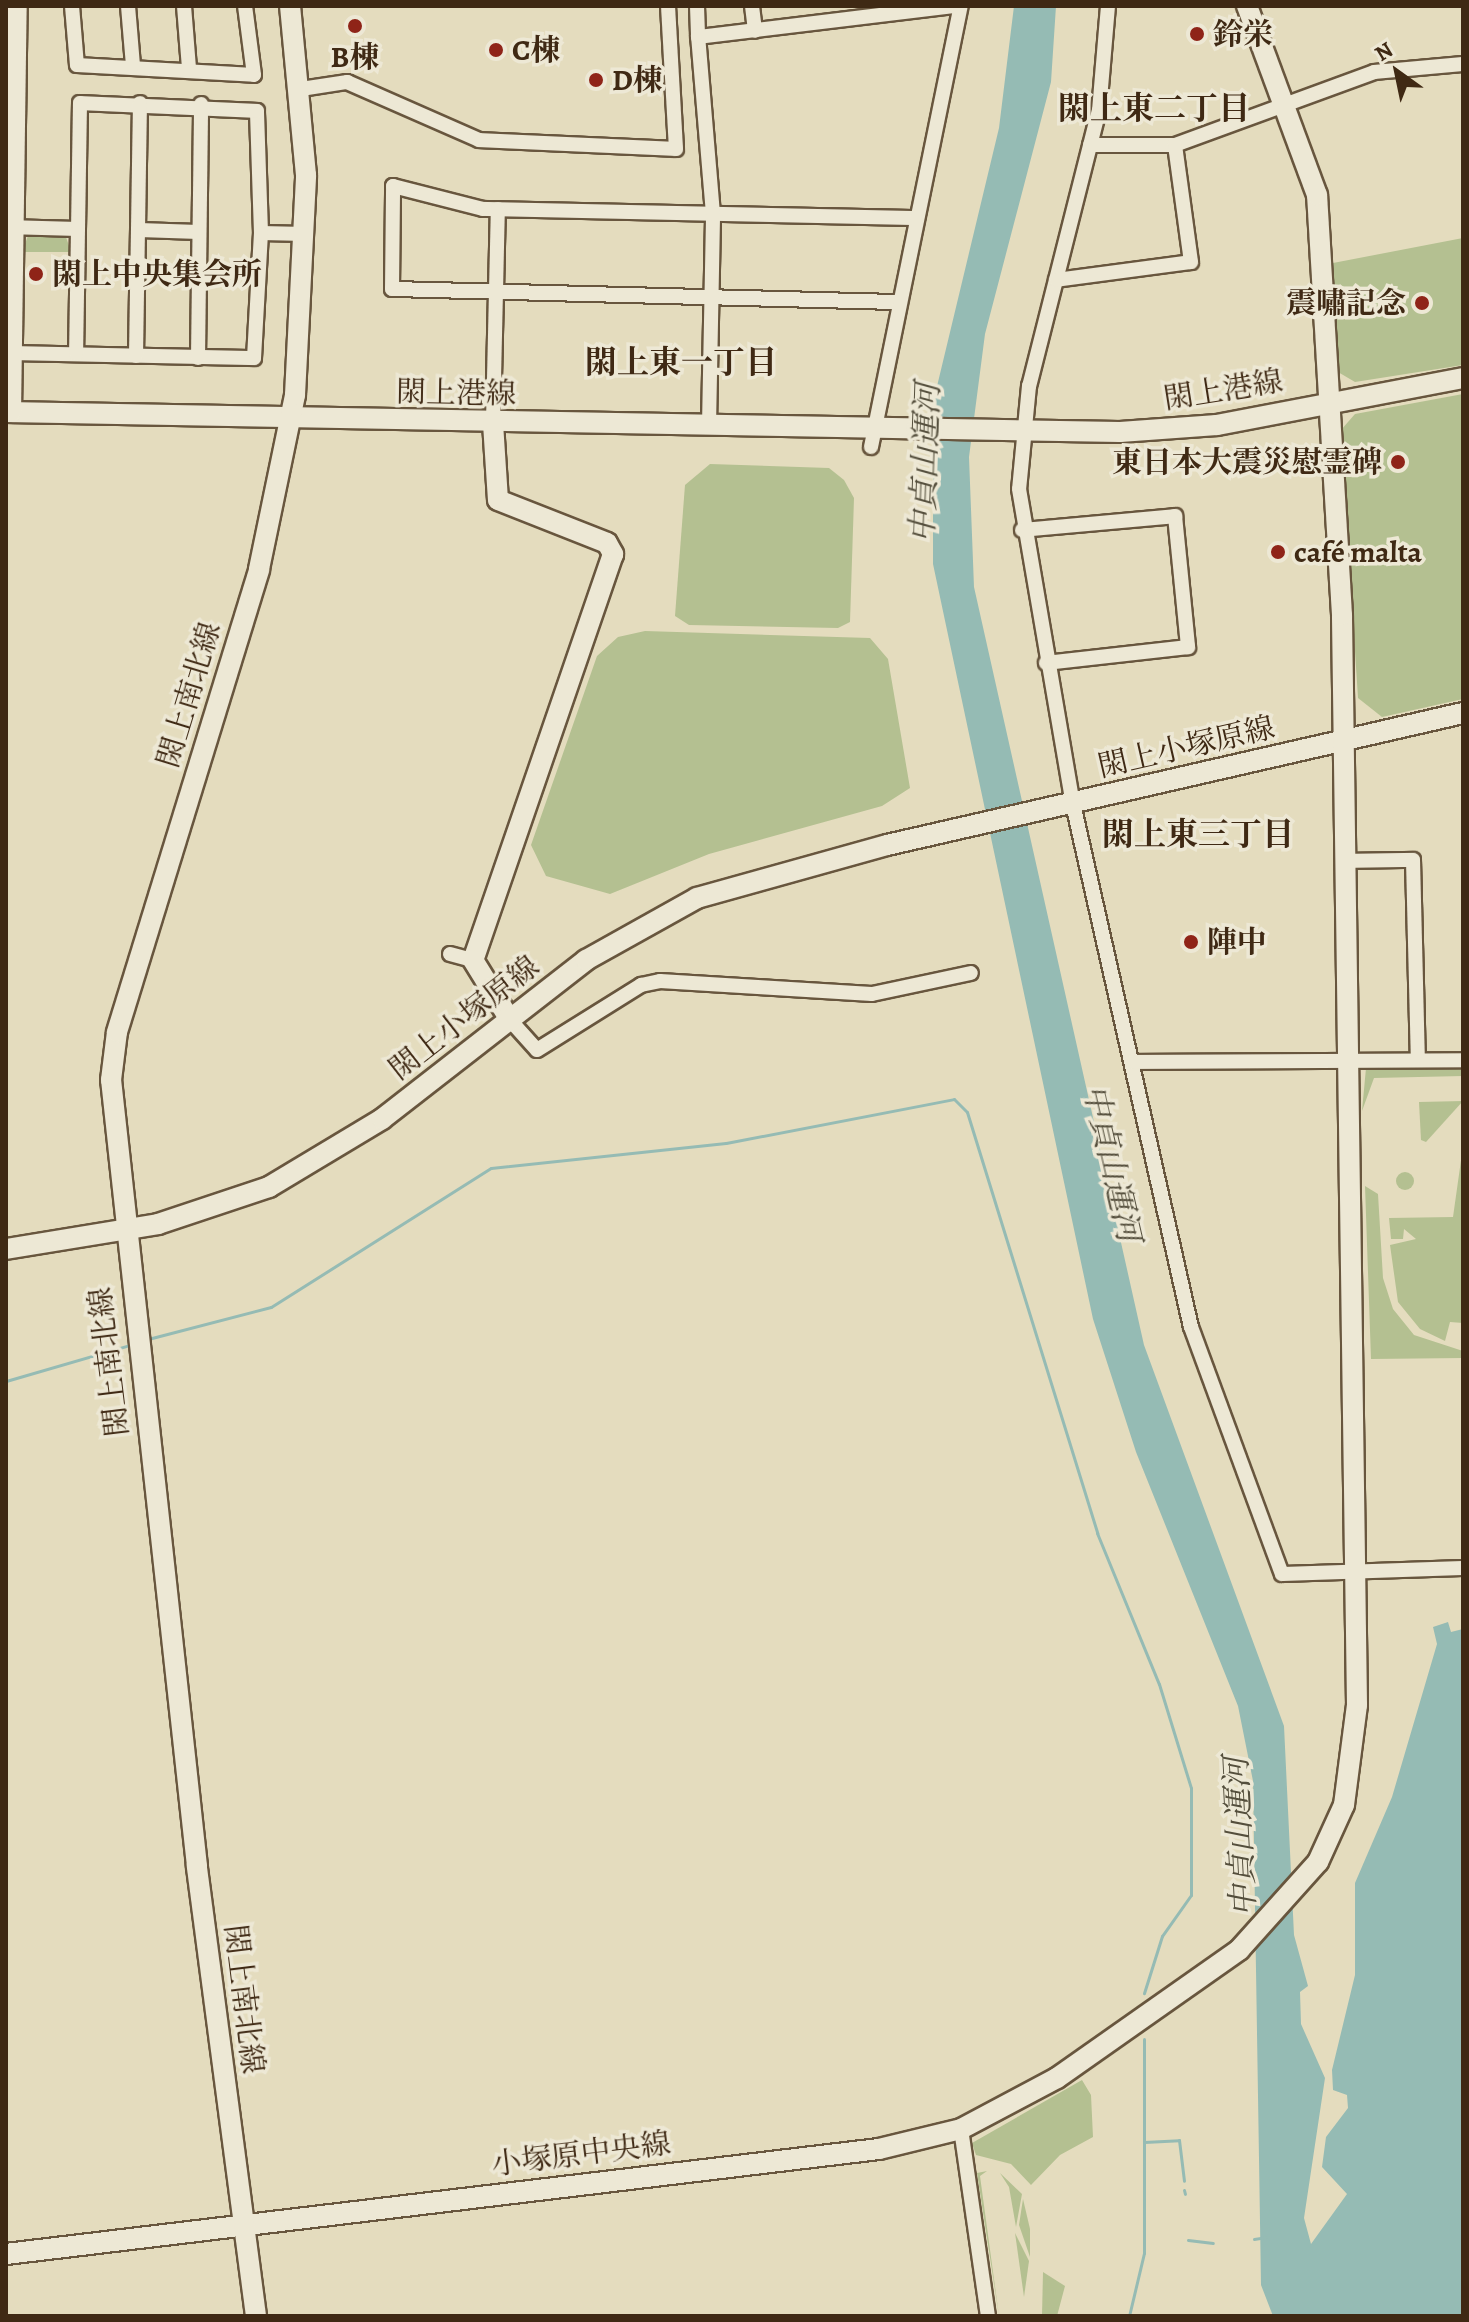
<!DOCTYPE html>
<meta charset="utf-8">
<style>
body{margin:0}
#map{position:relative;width:1469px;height:2322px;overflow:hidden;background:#e4dcbe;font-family:Alegreya,"Noto Serif JP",serif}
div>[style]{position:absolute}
.green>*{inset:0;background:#b4c091}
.round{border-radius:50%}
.water>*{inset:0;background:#95bbb4}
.stream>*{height:3px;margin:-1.5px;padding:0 1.5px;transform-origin:1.5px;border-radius:1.5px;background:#95bbb4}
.roads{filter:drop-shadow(2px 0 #68563e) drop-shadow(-2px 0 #68563e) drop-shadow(0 2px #68563e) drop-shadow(0 -2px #68563e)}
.street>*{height:14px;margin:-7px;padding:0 7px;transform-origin:7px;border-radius:7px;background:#ede8d5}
.secondary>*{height:20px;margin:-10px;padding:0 10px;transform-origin:10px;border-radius:10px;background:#ede8d5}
.dots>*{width:22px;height:22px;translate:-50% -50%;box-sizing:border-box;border:4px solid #ede8d5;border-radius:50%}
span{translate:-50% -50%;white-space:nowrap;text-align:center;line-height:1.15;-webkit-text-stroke:7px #ede8d5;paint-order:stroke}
.poi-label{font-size:30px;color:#3f2914;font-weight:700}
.left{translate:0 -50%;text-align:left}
.right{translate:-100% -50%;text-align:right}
.street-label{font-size:30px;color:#3f2914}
.neighbourhood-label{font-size:32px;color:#3f2914;font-weight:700}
.water-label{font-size:32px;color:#544e3c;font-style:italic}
.frame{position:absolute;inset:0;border:8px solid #3f2914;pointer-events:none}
.north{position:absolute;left:1357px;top:32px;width:80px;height:80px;-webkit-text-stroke:6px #ede8d5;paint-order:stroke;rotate:327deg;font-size:22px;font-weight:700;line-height:32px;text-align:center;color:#3f2914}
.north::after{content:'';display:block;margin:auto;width:28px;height:36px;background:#3f2914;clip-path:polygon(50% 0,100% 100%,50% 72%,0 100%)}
</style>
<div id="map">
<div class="green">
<i style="clip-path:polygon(29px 233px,65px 234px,71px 252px,22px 252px)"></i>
<i style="clip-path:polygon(1463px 238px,1463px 365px,1355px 382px,1338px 372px,1333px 263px)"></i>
<i style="clip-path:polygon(1463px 394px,1463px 699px,1382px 717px,1358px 698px,1341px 430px,1355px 414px)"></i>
<i style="clip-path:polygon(710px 464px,829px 468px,844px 480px,854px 498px,850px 622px,838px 628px,689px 625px,675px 616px,685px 485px)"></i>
<i style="clip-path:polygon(645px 631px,870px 638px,888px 659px,910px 788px,882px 806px,709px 854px,610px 894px,546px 876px,531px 845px,597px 656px,618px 637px)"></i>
<i style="clip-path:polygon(1463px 1066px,1463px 1076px,1374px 1078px,1362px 1111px,1366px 1068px)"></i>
<i style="clip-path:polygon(1463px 1101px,1426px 1142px,1421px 1140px,1419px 1102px)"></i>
<i style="clip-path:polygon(1463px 1146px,1463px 1323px,1450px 1322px,1445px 1341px,1420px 1329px,1398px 1302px,1390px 1245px,1416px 1239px,1404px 1229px,1403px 1239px,1391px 1239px,1389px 1218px,1453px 1217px)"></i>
<i class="round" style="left:1396px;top:1172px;width:18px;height:18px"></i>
<i style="clip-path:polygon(1365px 1186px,1378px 1194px,1383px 1278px,1393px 1309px,1414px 1335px,1463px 1351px,1463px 1358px,1371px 1359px)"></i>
<i style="clip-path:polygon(1082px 2080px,1091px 2095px,1093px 2137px,1060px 2155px,1031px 2185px,1011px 2164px,976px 2155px,972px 2143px)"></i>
<i style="clip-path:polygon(987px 2171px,980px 2176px,999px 2316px,977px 2173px)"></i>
<i style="clip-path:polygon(1000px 2173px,1022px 2194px,1016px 2227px,1009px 2187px)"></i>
<i style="clip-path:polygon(1023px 2199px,1030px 2229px,1030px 2257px,1019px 2225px)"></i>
<i style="clip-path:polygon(1015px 2233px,1029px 2261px,1024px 2297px)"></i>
<i style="clip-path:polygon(1043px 2272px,1065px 2286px,1057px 2316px,1042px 2316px)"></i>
</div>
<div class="water">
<i style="clip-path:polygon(1014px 6px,1056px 6px,1051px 82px,985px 334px,969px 457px,974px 587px,1144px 1345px,1284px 1726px,1294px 1935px,1308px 1986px,1300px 1992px,1301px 2024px,1325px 2078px,1304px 2218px,1311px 2244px,1347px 2194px,1322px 2167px,1326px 2137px,1348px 2108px,1347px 2095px,1333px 2090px,1332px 2070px,1355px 1975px,1355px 1883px,1392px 1797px,1437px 1644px,1433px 1627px,1448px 1622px,1451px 1632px,1463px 1629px,1463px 2316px,1273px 2316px,1261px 2285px,1253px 1781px,1238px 1706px,1136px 1452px,1093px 1319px,933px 564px,933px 403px,999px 128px)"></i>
</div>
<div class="stream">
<i style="left:148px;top:1339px;width:127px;rotate:-14.6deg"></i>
<i style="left:271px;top:1307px;width:260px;rotate:-32.3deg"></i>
<i style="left:491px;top:1168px;width:236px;rotate:-6.1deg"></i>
<i style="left:726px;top:1143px;width:232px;rotate:-10.9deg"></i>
<i style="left:954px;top:1099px;width:18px;rotate:45deg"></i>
<i style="left:967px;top:1112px;width:441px;rotate:72.8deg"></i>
<i style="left:1097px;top:1533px;width:163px;rotate:67.7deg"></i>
<i style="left:1159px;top:1684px;width:109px;rotate:72.9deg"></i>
<i style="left:1191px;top:1788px;width:107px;rotate:90deg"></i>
<i style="left:1191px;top:1895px;width:50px;rotate:125.3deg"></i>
<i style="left:1162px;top:1936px;width:60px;rotate:107.5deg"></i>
<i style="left:6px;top:1381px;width:132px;rotate:-16.2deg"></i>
<i style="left:1144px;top:2142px;width:35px;rotate:-3deg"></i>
<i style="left:1179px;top:2140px;width:41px;rotate:83deg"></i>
<i style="left:1184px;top:2190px;width:4px;rotate:76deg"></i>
<i style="left:1254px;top:2239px;width:12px;rotate:-9deg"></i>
<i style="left:1188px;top:2240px;width:25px;rotate:7deg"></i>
<i style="left:1129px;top:2316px;width:65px;rotate:-76.6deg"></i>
<i style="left:1144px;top:2253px;width:214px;rotate:-90deg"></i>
</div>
<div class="roads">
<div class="street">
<i style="left:72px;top:6px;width:59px;rotate:85.2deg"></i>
<i style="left:77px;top:65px;width:177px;rotate:3.2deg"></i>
<i style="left:254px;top:75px;width:70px;rotate:-97.4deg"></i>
<i style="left:128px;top:6px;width:59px;rotate:85.2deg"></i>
<i style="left:184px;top:6px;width:62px;rotate:85.4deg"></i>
<i style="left:697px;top:6px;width:31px;rotate:88deg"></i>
<i style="left:752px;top:6px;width:25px;rotate:83deg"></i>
<i style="left:1108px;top:6px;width:104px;rotate:94.9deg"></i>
<i style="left:1099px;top:110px;width:285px;rotate:104.2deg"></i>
<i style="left:1029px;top:386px;width:103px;rotate:95.5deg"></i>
<i style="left:1019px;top:489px;width:320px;rotate:80.3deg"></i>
<i style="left:1073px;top:804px;width:536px;rotate:77.29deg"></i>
<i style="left:1191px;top:1327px;width:263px;rotate:69.8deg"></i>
<i style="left:1282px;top:1574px;width:181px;rotate:-1.9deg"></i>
<i style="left:301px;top:89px;width:47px;rotate:-8.7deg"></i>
<i style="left:347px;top:82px;width:144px;rotate:23.7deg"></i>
<i style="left:479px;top:140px;width:197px;rotate:2.6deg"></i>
<i style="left:676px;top:149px;width:143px;rotate:-93.2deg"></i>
<i style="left:1090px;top:145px;width:85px"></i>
<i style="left:1175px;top:145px;width:212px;rotate:-20.1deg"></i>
<i style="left:1374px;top:72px;width:89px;rotate:-5.1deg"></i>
<i style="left:6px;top:227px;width:72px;rotate:1.6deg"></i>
<i style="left:139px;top:230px;width:60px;rotate:1.9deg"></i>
<i style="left:261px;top:233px;width:45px;rotate:1.3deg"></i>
<i style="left:1056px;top:280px;width:136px;rotate:-7.6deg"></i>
<i style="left:1191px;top:262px;width:118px;rotate:-97.8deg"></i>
<i style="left:896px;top:302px;width:504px;rotate:-178.52deg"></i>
<i style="left:392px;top:289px;width:103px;rotate:-89.4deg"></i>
<i style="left:393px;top:186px;width:93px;rotate:14.3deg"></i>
<i style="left:483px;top:209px;width:434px;rotate:1.2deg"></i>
<i style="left:6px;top:353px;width:248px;rotate:1.2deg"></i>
<i style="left:254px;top:358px;width:125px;rotate:-86.8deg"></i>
<i style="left:261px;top:233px;width:122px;rotate:-91.9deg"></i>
<i style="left:257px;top:111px;width:177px;rotate:-177.4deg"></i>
<i style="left:80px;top:103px;width:251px;rotate:90.9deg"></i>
<i style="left:136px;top:356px;width:253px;rotate:-89.1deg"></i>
<i style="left:198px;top:358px;width:254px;rotate:-89.3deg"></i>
<i style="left:493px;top:423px;width:214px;rotate:-88.7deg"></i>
<i style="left:709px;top:426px;width:212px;rotate:-88.9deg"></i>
<i style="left:713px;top:214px;width:178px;rotate:-94.8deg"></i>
<i style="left:698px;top:37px;width:257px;rotate:-6.9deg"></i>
<i style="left:871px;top:447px;width:450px;rotate:-78.5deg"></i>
<i style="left:1022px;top:530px;width:154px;rotate:-5.2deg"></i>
<i style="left:1175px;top:516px;width:132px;rotate:84.3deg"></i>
<i style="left:1188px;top:647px;width:143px;rotate:173.6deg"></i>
<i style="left:1346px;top:861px;width:67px;rotate:-0.9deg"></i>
<i style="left:1413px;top:860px;width:200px;rotate:88.6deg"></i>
<i style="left:450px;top:954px;width:24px;rotate:15deg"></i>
<i style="left:510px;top:1020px;width:40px;rotate:48deg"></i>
<i style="left:537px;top:1050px;width:123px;rotate:-32deg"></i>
<i style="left:641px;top:985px;width:19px;rotate:-12deg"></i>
<i style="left:660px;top:981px;width:212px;rotate:3.5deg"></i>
<i style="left:872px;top:994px;width:101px;rotate:-12deg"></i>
<i style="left:1132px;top:1062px;width:331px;rotate:-0.3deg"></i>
<i style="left:961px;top:2129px;width:189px;rotate:81.8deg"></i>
</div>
<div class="secondary">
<i style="left:6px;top:412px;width:1114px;rotate:1.03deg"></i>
<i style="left:1120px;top:432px;width:97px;rotate:-4.1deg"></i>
<i style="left:1217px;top:425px;width:250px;rotate:-10.8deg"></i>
<i style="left:11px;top:412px;width:406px;rotate:-89.2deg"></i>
<i style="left:493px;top:423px;width:77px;rotate:86.3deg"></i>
<i style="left:498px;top:500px;width:117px;rotate:21.5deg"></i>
<i style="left:607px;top:543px;width:13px;rotate:61deg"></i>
<i style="left:613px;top:554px;width:429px;rotate:109deg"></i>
<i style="left:473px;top:960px;width:70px;rotate:58.3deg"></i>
<i style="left:6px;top:1249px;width:154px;rotate:-9.3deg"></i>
<i style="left:158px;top:1224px;width:117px;rotate:-18.4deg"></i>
<i style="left:269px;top:1187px;width:132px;rotate:-31deg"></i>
<i style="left:382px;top:1119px;width:259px;rotate:-37.9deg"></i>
<i style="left:586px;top:960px;width:127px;rotate:-29.2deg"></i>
<i style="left:697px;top:898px;width:197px;rotate:-15.6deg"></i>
<i style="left:887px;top:845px;width:591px;rotate:-12.91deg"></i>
<i style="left:6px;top:2254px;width:879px;rotate:-6.86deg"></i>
<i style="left:879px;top:2149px;width:84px;rotate:-13.7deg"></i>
<i style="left:961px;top:2129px;width:109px;rotate:-28deg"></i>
<i style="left:1057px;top:2078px;width:223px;rotate:-35.1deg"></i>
<i style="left:1239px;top:1950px;width:118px;rotate:-48.1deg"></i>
<i style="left:1318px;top:1862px;width:63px;rotate:-65.5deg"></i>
<i style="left:1344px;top:1805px;width:101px;rotate:-82.6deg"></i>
<i style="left:1357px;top:1705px;width:1090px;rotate:-90.79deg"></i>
<i style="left:1342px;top:615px;width:421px;rotate:-93.4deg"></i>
<i style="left:1317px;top:195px;width:202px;rotate:-110.3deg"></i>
<i style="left:256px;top:2316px;width:454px;rotate:-97.5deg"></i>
<i style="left:197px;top:1866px;width:791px;rotate:-96.24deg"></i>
<i style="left:111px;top:1080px;width:48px;rotate:-82.9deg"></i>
<i style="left:117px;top:1032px;width:484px;rotate:-72.9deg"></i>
<i style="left:259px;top:569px;width:178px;rotate:-78.3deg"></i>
<i style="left:295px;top:395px;width:220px;rotate:-87.1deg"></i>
<i style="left:306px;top:175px;width:170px;rotate:-95.4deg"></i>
</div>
</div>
<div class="dots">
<i style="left:355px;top:26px;background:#8f2418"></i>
<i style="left:1197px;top:34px;background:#8f2418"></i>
<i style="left:496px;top:50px;background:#8f2418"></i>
<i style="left:596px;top:80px;background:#8f2418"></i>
<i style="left:36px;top:274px;background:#8f2418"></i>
<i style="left:1422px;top:303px;background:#8f2418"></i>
<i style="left:1398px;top:462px;background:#8f2418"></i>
<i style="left:1278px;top:552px;background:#8f2418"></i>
<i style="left:1191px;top:942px;background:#8f2418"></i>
</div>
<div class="poi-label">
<span class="left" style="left:1213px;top:34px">鈴栄</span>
<span class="left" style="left:512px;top:50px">C棟</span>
<span style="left:355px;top:57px">B棟</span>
<span class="left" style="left:612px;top:80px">D棟</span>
<span class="left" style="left:52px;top:274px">閖上中央集会所</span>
<span class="right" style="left:1406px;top:303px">震嘯記念</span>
<span class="right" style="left:1382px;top:462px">東日本大震災慰霊碑</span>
<span class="left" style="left:1294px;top:552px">café malta</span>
<span class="left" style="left:1207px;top:942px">陣中</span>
</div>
<div class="street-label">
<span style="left:1223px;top:390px;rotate:-9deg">閖上港線</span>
<span style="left:456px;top:393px;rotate:1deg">閖上港線</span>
<span style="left:189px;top:695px;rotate:-73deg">閖上南北線</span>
<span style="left:1186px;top:747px;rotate:-13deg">閖上小塚原線</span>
<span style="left:464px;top:1018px;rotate:-38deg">閖上小塚原線</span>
<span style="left:109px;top:1362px;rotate:-97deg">閖上南北線</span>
<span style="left:244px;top:1999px;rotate:83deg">閖上南北線</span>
<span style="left:581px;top:2154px;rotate:-7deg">小塚原中央線</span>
</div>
<div class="neighbourhood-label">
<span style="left:1154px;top:108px">閖上東二丁目</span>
<span style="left:681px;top:362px">閖上東一丁目</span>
<span style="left:1198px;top:834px">閖上東三丁目</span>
</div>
<div class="water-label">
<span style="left:925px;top:463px;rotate:-88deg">中貞山運河</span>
<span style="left:1112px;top:1163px;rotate:77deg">中貞山運河</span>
<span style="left:1240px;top:1837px;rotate:-93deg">中貞山運河</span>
</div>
<div class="frame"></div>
<div class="north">N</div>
</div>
